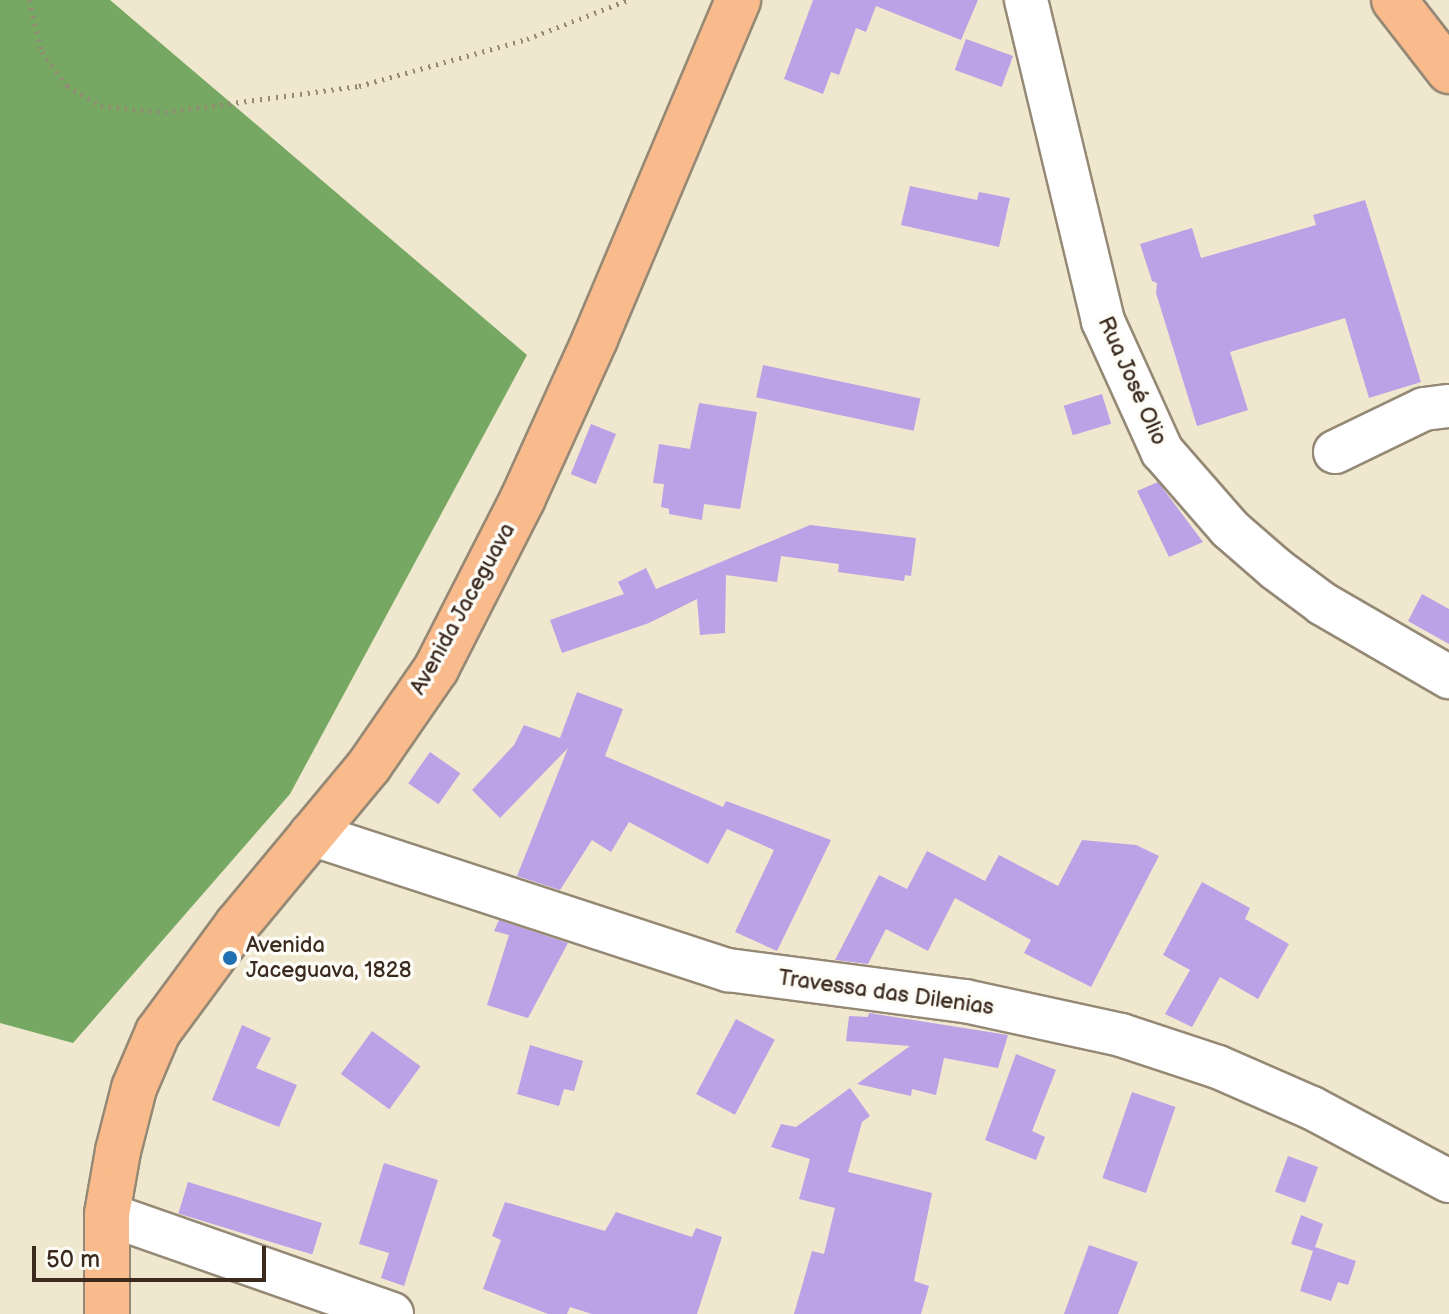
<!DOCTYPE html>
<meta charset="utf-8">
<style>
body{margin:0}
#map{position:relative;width:1449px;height:1314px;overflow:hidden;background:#efe8ce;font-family:"Balsamiq Sans",sans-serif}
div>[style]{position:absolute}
.forest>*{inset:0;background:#76a863}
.building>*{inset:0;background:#bba1e6;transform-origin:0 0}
.path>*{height:5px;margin-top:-2.5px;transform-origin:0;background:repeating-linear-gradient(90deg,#958976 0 2px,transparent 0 8px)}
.roads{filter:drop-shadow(2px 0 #958976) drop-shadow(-2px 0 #958976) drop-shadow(0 2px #958976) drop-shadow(0 -2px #958976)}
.minor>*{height:42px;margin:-21px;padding:0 21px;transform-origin:21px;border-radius:21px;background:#fff}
.major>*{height:44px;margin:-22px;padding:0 22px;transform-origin:22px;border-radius:22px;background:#fabb8c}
.dots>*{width:22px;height:22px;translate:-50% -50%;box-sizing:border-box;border:4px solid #fdfcf7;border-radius:50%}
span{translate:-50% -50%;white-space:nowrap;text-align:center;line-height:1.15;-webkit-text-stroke:7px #fdfcf7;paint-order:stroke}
.street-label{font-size:22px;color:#3b2a1e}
.poi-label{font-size:22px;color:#3b2a1e}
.left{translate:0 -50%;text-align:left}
.scale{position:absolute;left:32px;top:1246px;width:234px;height:36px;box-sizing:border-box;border:4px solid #3b2a1e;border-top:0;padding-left:10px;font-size:24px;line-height:28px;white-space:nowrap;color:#3b2a1e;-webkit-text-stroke:6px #fdfcf7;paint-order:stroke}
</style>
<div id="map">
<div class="forest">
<i style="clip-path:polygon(0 0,110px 0,527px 355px,290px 794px,73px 1043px,0 1023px)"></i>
</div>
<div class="building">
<i style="clip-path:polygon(813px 0,978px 0,961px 40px,876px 6px,866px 32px,856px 28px,839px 75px,831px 72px,823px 94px,784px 79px)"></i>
<i style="left:966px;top:39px;width:50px;height:33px;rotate:20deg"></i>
<i style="clip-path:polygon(910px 186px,977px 200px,979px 192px,1010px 198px,999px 247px,901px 225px)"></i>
<i style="clip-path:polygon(1365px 200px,1421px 382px,1369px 398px,1345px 318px,1230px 352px,1248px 410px,1197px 426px,1156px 293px,1157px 283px,1152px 281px,1140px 244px,1192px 228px,1201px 258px,1316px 225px,1313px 215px)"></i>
<i style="left:763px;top:365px;width:161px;height:33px;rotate:12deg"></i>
<i style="left:1102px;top:394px;width:31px;height:40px;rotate:73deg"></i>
<i style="clip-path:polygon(699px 403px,757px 412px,740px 509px,704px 504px,702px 520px,669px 514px,669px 509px,661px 507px,664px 484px,653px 483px,659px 444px,690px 449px)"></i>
<i style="left:591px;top:424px;width:27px;height:54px;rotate:22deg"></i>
<i style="clip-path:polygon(1158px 482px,1203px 542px,1169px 557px,1137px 491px)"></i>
<i style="clip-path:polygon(810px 525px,916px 538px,911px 576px,905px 575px,904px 581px,838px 572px,839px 564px,781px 556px,777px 582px,726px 575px,725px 633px,700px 635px,697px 599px,649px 623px,562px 653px,550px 620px,624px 594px,618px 582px,646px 568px,656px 589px)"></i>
<i style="clip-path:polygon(1422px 594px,1449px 609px,1449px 644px,1408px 621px)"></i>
<i style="clip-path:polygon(577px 692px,623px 709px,605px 756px,723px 807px,726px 801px,831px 840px,777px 951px,735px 932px,774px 850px,727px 829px,708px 864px,629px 822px,611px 852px,592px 840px,560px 890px,517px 876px,568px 748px,500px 818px,472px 790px,514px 745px,524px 725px,560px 738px)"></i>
<i style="left:430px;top:752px;width:37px;height:38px;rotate:35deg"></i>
<i style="clip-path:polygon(1082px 840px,1136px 845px,1159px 856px,1091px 987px,1024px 953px,1031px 940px,955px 898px,928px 951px,886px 929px,868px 964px,835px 960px,879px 875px,907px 889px,927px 851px,985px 881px,999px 855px,1058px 886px)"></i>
<i style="clip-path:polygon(1202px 882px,1250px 908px,1245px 919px,1289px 944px,1258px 999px,1220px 977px,1192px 1027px,1165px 1014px,1190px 970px,1163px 955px)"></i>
<i style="clip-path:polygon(499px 920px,568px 943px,528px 1018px,487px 1005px,509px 935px,494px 931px)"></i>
<i style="clip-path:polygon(869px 1013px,1008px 1035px,998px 1068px,944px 1058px,936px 1095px,912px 1089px,911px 1096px,857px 1084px,910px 1046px,846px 1041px,849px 1016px,868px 1017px)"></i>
<i style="left:736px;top:1019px;width:44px;height:85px;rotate:28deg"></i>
<i style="clip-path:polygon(242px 1025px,271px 1038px,256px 1068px,297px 1085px,279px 1127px,212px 1100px)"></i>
<i style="left:372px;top:1031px;width:60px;height:53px;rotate:36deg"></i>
<i style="clip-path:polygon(530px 1045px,583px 1061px,574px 1091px,564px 1089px,559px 1106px,517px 1094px)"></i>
<i style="clip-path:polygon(1016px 1054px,1056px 1070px,1032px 1131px,1045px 1137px,1036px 1160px,985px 1140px)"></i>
<i style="clip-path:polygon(850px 1088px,870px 1116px,862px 1122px,848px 1172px,932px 1193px,914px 1281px,929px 1286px,921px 1314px,794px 1314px,812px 1251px,824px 1254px,835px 1208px,799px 1199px,810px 1159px,771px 1147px,781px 1124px,796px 1127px)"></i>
<i style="left:1132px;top:1092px;width:46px;height:91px;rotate:19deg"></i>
<i style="left:1288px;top:1156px;width:32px;height:38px;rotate:20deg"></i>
<i style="clip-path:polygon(384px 1163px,438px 1180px,404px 1286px,381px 1278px,389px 1253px,359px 1244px)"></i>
<i style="left:188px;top:1182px;width:140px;height:33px;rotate:17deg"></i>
<i style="clip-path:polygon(505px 1202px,605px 1231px,616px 1212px,692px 1237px,696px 1228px,722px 1237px,697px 1314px,592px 1314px,570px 1307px,567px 1314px,548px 1314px,483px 1289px,501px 1240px,492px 1236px)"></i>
<i style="clip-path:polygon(1301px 1215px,1323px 1224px,1315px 1247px,1356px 1261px,1348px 1285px,1338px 1282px,1331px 1301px,1300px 1291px,1313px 1251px,1291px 1244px)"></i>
<i style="clip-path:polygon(1089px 1245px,1138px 1262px,1118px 1314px,1064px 1314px)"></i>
</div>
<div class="path">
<i style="left:29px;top:0;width:54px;rotate:76deg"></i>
<i style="left:42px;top:52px;width:42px;rotate:53.7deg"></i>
<i style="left:67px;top:86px;width:39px;rotate:30deg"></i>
<i style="left:101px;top:106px;width:64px;rotate:5.4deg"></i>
<i style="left:165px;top:112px;width:196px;rotate:-7.6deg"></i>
<i style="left:359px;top:86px;width:174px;rotate:-15.6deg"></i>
<i style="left:527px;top:39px;width:108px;rotate:-21.1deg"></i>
</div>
<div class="roads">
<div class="minor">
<i style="left:1026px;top:0;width:330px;rotate:76.5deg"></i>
<i style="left:1103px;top:321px;width:143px;rotate:65.6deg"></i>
<i style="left:1162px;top:451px;width:103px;rotate:48.9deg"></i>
<i style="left:1230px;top:529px;width:61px;rotate:41deg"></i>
<i style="left:1276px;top:569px;width:59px;rotate:36.7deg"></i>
<i style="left:1323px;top:604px;width:146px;rotate:30.1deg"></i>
<i style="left:1335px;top:452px;width:99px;rotate:-25.8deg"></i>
<i style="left:1424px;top:409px;width:25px;rotate:-7deg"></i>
<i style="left:311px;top:834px;width:439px;rotate:18.1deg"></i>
<i style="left:728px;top:970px;width:239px;rotate:7.5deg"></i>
<i style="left:965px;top:1001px;width:160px;rotate:12.3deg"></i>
<i style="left:1121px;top:1035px;width:102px;rotate:18.3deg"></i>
<i style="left:1218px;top:1067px;width:103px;rotate:23.6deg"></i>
<i style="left:1312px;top:1108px;width:155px;rotate:28.1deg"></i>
<i style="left:107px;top:1214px;width:302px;rotate:19.3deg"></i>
</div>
<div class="major">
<i style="left:1394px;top:0;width:90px;rotate:52.2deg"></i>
<i style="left:107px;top:1314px;width:100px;rotate:-90deg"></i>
<i style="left:107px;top:1214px;width:64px;rotate:-80.1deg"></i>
<i style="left:118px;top:1151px;width:65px;rotate:-75.7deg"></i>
<i style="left:134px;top:1088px;width:61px;rotate:-66.8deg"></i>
<i style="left:158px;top:1032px;width:133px;rotate:-53.6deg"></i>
<i style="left:237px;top:925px;width:207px;rotate:-50.3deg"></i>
<i style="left:369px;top:766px;width:118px;rotate:-55.4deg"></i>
<i style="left:436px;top:669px;width:192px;rotate:-63deg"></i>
<i style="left:523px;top:498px;width:175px;rotate:-65.6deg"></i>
<i style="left:595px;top:339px;width:368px;rotate:-67.1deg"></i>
</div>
</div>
<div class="dots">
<i style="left:230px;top:958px;background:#1f6fb2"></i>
</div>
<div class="street-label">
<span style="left:1132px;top:381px;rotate:66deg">Rua José Olio</span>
<span style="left:463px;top:609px;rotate:-61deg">Avenida Jaceguava</span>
<span style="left:886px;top:993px;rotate:8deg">Travessa das Dilenias</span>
</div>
<div class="poi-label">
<span class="left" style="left:246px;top:958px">Avenida<br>Jaceguava, 1828</span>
</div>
<div class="scale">50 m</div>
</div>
